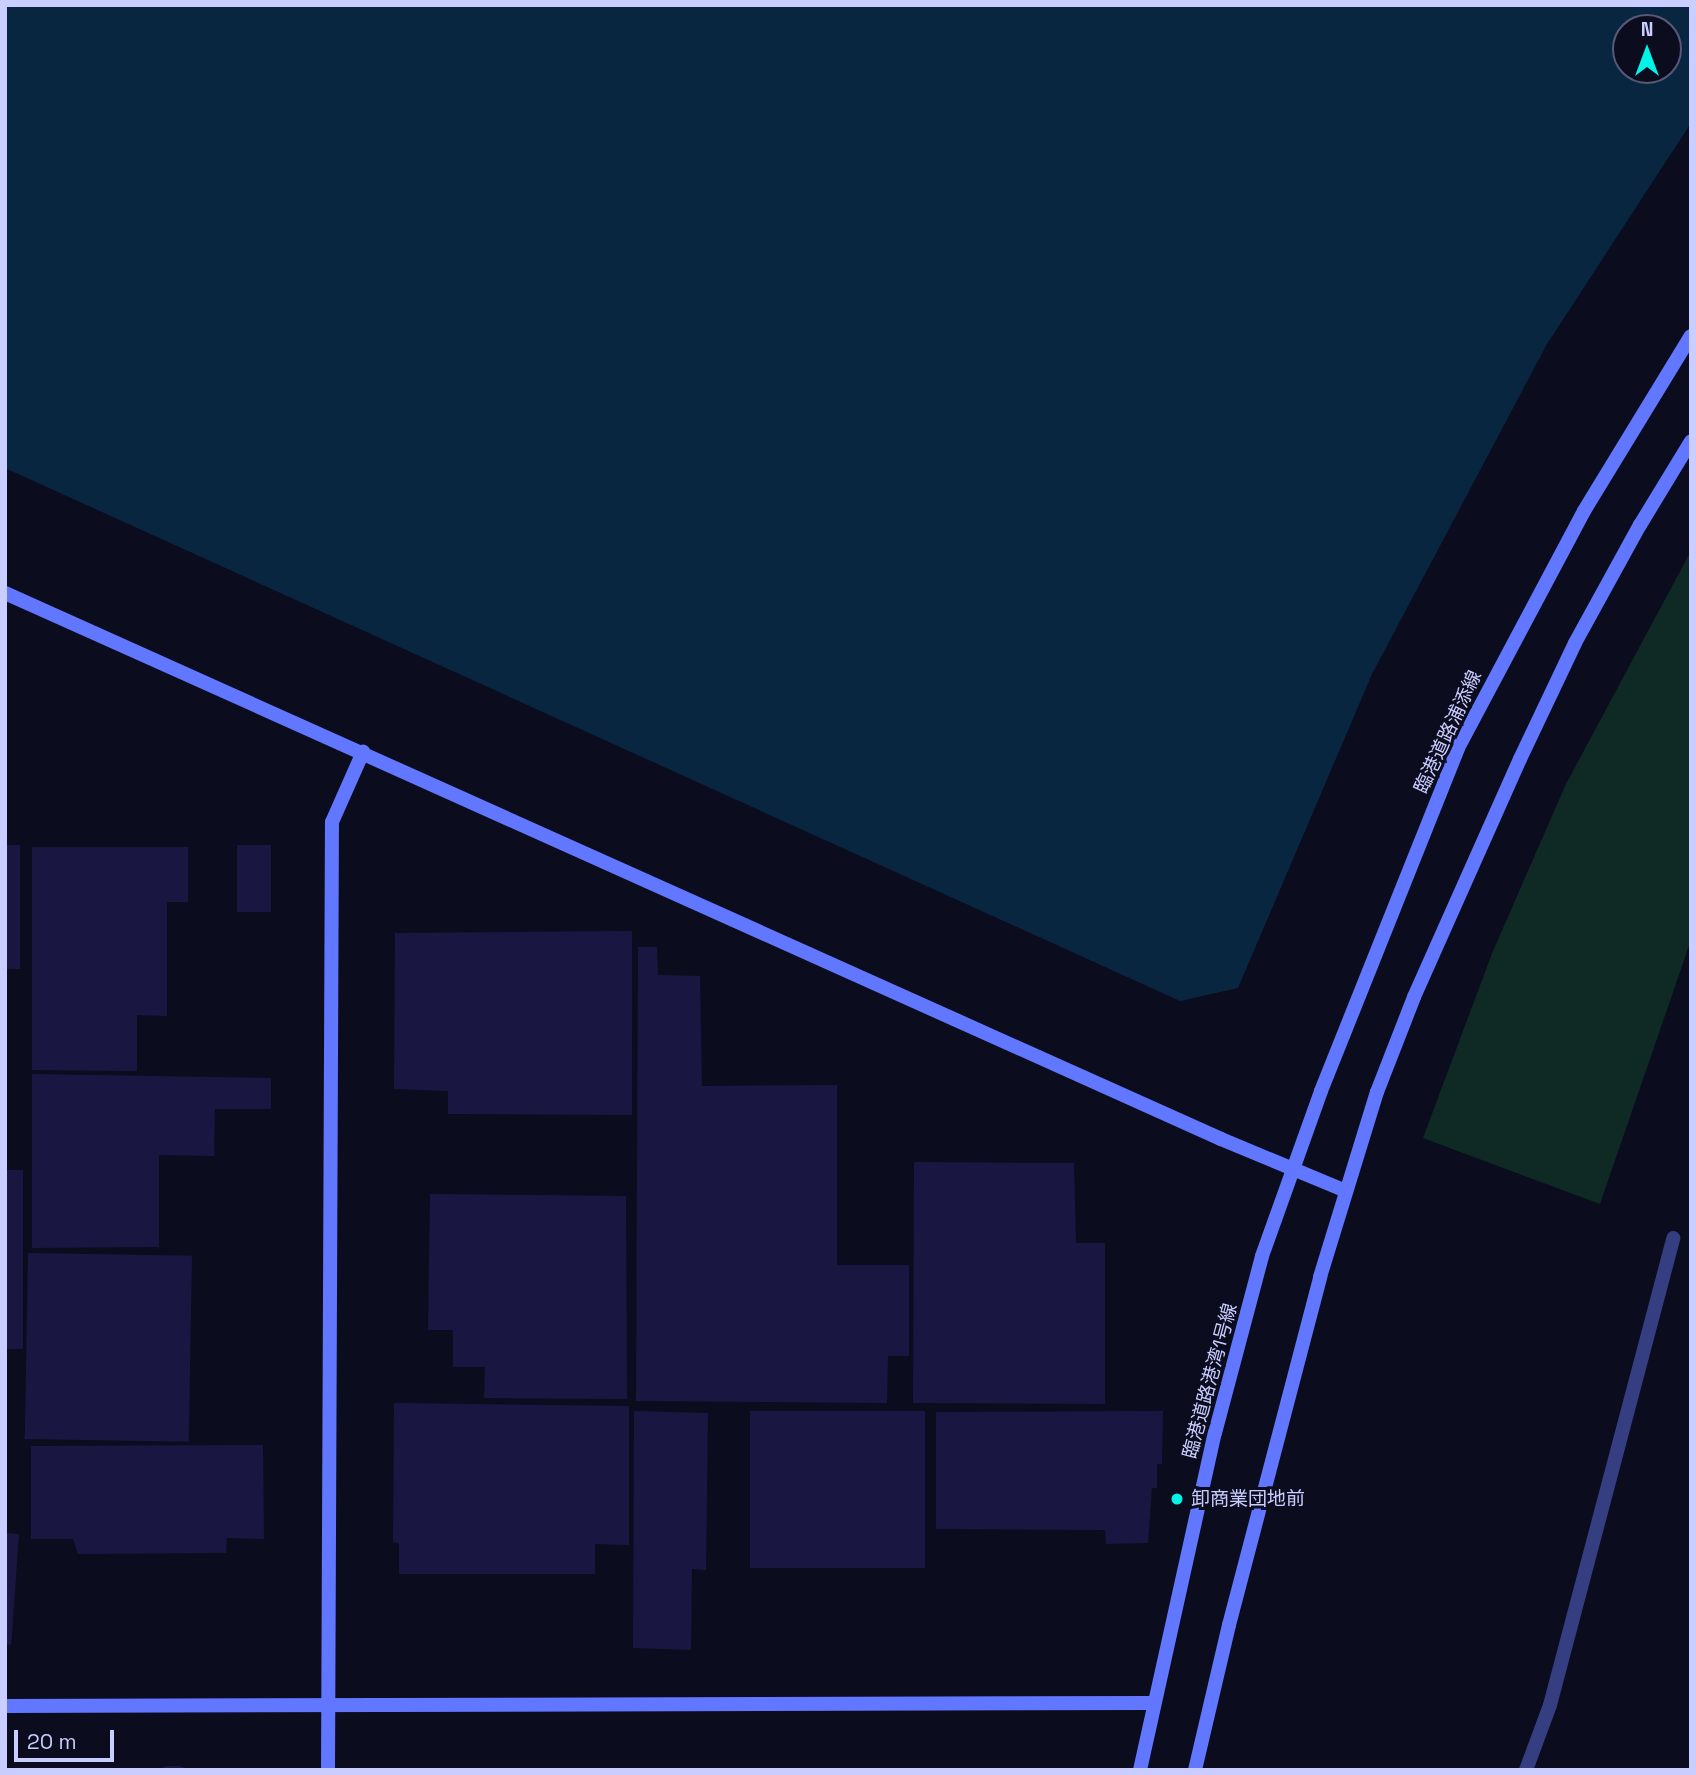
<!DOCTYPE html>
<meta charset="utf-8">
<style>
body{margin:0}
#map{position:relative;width:1696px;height:1775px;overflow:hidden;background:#0c0c1f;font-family:"Space Grotesk","Noto Sans JP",sans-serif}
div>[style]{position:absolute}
.green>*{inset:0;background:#0f2a24}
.water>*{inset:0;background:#092641}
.building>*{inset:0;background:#191741;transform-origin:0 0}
.street>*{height:14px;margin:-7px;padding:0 7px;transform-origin:7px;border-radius:7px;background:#353e80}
.secondary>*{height:14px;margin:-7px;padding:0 7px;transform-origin:7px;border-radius:7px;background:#6177ff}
.dots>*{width:19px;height:19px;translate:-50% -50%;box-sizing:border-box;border:4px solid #0c0c1f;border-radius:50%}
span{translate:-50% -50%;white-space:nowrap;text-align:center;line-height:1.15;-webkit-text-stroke:6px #0c0c1f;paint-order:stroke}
.street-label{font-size:19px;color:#cacdff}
.poi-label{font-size:19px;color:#cacdff}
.left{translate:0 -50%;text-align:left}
.frame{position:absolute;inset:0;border:7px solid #cacdff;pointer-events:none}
.north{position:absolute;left:1612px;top:14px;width:70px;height:70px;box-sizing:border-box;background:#0c0c1f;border:2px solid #585979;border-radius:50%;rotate:0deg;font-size:19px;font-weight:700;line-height:28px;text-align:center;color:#cacdff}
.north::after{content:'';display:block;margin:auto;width:24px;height:32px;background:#00f5e6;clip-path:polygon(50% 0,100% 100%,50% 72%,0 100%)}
.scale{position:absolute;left:14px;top:1730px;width:100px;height:32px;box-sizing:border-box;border:4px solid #cacdff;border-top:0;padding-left:9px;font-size:21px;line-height:24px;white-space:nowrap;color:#cacdff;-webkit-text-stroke:5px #0c0c1f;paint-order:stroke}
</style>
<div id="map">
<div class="green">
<i style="clip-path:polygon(1691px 551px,1691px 940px,1600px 1204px,1423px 1138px,1493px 951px,1566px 784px)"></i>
</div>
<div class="water">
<i style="clip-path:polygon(evenodd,5px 5px,1691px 5px,1691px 123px,1547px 344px,1372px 674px,1238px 988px,1180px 1001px,5px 468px,5px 5px,1626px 28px,1668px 28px,1668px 70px,1626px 70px,1626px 28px)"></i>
</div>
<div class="building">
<i style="left:5px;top:845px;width:15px;height:124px"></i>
<i style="left:271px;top:845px;width:67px;height:34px;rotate:90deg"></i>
<i style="clip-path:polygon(32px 847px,188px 847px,188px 902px,167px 902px,167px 1016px,137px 1015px,137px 1071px,32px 1070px)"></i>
<i style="clip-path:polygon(632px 931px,632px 1115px,448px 1114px,448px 1091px,394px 1089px,395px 933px)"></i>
<i style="clip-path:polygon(638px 947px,657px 947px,658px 975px,700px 976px,702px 1086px,837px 1085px,837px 1265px,909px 1265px,909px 1356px,888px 1356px,887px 1403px,636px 1401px)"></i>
<i style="clip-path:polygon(32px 1074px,271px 1078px,271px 1109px,215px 1109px,214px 1156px,159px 1155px,159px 1247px,32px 1248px)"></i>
<i style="clip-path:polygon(914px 1162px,1074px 1163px,1076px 1243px,1105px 1243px,1105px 1404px,913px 1403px)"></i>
<i style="left:5px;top:1170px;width:18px;height:179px"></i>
<i style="clip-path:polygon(430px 1194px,626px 1196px,627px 1399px,484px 1398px,485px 1367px,453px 1367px,453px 1330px,428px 1330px)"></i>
<i style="left:28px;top:1253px;width:164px;height:186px;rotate:1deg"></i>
<i style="clip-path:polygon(394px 1403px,629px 1406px,629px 1545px,595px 1544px,595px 1574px,399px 1574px,399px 1543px,393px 1542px)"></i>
<i style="clip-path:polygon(634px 1411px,708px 1413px,706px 1570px,692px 1569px,691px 1650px,633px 1648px)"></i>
<i style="left:750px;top:1411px;width:175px;height:157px"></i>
<i style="clip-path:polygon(1163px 1411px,1162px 1464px,1157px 1464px,1157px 1488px,1152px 1488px,1148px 1543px,1106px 1544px,1105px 1530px,936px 1529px,936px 1412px)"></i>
<i style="clip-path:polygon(263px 1445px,264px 1539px,227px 1538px,226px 1553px,78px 1554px,73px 1539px,31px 1539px,31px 1446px)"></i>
<i style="left:5px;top:1533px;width:14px;height:111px;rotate:4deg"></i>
<i style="clip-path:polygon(166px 1766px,180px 1766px,191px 1770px,156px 1770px)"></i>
</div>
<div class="street">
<i style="left:1526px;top:1770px;width:69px;rotate:-69.7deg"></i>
<i style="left:1550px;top:1705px;width:483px;rotate:-75.2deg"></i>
</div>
<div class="secondary">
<i style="left:5px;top:593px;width:1333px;rotate:24.18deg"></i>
<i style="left:1221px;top:1139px;width:135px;rotate:22.6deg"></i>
<i style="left:5px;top:1706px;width:1148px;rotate:-0.15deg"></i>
<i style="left:328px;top:1770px;width:948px;rotate:-89.76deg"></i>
<i style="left:332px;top:822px;width:77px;rotate:-66.1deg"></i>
<i style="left:1140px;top:1770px;width:345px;rotate:-77.5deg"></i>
<i style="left:1215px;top:1433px;width:183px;rotate:-75.1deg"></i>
<i style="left:1262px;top:1256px;width:175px;rotate:-70.3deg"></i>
<i style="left:1321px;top:1091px;width:369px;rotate:-68.2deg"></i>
<i style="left:1458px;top:748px;width:268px;rotate:-62deg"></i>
<i style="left:1584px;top:511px;width:205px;rotate:-58.6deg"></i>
<i style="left:1195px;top:1770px;width:149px;rotate:-76.8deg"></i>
<i style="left:1229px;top:1625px;width:360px;rotate:-75.3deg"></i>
<i style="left:1320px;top:1277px;width:194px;rotate:-72.9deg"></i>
<i style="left:1377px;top:1092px;width:102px;rotate:-68.7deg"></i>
<i style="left:1414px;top:997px;width:261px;rotate:-66deg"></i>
<i style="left:1520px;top:759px;width:128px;rotate:-64.6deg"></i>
<i style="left:1575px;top:643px;width:135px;rotate:-61.2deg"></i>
<i style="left:1640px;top:525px;width:98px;rotate:-58.7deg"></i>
</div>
<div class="dots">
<i style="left:1177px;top:1499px;background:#00f5e6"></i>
</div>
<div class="street-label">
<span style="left:1448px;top:732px;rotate:-65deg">臨港道路浦添線</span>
<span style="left:1210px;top:1381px;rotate:-75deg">臨港道路港湾1号線</span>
</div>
<div class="poi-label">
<span class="left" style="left:1191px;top:1499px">卸商業団地前</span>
</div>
<div class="frame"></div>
<div class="north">N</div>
<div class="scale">20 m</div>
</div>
